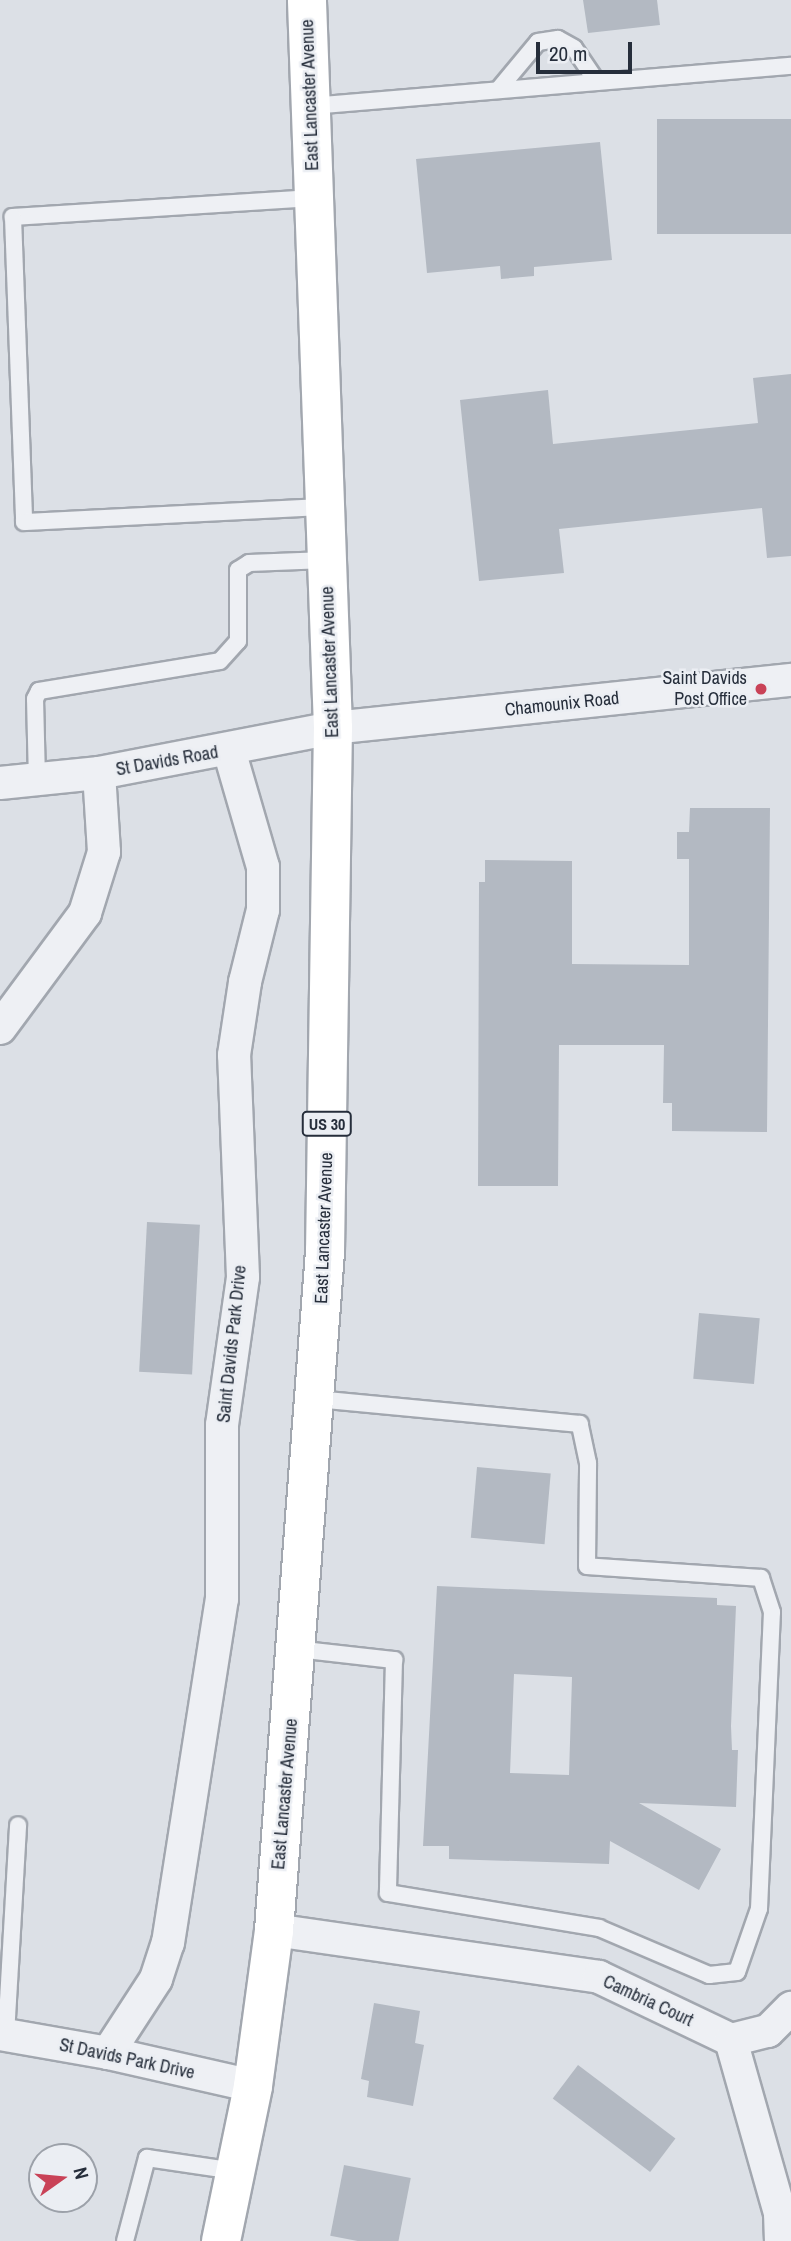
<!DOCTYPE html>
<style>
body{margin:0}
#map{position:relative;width:791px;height:2241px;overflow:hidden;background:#dce0e6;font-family:"Archivo Narrow",sans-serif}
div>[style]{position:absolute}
.building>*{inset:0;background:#b3b9c2;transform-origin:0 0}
.roads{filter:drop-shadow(2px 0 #a2a7af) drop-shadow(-2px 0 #a2a7af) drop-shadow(0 2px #a2a7af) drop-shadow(0 -2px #a2a7af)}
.service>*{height:16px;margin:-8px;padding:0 8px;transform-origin:8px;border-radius:8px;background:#eef0f4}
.minor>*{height:32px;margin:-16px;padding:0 16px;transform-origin:16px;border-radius:16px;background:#eef0f4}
.trunk>*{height:38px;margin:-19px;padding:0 19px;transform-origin:19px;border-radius:19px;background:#fff}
.dots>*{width:19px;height:19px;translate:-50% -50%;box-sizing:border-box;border:4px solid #ebeef3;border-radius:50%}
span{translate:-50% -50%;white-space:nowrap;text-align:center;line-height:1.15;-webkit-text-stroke:5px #ebeef3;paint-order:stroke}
.shield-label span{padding:2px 5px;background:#ebeef3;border:2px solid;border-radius:5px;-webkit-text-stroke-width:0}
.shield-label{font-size:16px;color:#262e3b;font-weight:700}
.street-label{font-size:18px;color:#262e3b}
.poi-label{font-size:18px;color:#262e3b}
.right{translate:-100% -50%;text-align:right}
.north{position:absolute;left:28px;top:2143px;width:70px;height:70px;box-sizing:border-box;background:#ebeef3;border:2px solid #9ca1a9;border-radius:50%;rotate:75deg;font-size:19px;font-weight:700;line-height:28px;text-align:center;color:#262e3b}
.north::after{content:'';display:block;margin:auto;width:24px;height:32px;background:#c94257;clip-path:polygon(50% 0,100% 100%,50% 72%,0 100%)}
.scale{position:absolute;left:536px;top:42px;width:96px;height:32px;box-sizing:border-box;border:4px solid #262e3b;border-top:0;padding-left:9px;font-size:21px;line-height:24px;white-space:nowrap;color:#262e3b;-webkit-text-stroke:5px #ebeef3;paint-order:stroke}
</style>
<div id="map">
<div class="building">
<i style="clip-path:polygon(583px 0,657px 0,660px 25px,588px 33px)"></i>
<i style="left:791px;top:119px;width:115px;height:134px;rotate:90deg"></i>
<i style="clip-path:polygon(600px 142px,612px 260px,534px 267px,534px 276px,501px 279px,500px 266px,427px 273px,416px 159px)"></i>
<i style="clip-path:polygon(791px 374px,791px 556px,767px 558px,762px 508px,559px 529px,564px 573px,479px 581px,460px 400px,548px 390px,553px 444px,758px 423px,753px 378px)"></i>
<i style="clip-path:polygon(690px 808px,770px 808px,767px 1132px,672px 1131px,672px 1103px,663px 1103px,664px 1045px,559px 1045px,558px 1186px,478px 1186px,479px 882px,485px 882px,485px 860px,572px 861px,572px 964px,689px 965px,689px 859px,677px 859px,677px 832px,689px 832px)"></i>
<i style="left:147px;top:1222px;width:53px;height:150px;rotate:3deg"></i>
<i style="left:699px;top:1313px;width:61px;height:66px;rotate:5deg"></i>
<i style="left:477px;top:1467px;width:74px;height:71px;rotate:5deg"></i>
<i style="clip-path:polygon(evenodd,437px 1586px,717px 1598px,717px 1605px,736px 1606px,731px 1726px,732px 1750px,738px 1750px,736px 1807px,639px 1803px,721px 1849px,699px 1890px,610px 1841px,609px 1864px,449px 1859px,449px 1846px,423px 1846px,437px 1586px,514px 1674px,572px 1677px,569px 1775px,510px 1773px,514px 1674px)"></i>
<i style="clip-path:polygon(374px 2003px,420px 2011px,415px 2043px,424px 2045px,413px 2106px,367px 2097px,369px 2081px,361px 2079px)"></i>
<i style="left:578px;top:2065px;width:122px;height:42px;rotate:37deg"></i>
<i style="left:344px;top:2165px;width:68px;height:72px;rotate:11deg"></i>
</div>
<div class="roads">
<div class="service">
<i style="left:498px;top:90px;width:62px;rotate:-50.2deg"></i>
<i style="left:538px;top:42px;width:20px;rotate:-9deg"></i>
<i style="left:558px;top:39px;width:18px;rotate:29deg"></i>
<i style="left:574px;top:48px;width:41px;rotate:55.9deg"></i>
<i style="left:311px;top:106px;width:482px;rotate:-4.8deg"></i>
<i style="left:313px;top:198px;width:301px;rotate:176.4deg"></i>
<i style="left:13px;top:217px;width:305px;rotate:87.9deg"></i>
<i style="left:24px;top:522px;width:300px;rotate:-2.9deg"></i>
<i style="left:37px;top:780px;width:81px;rotate:-91.4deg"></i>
<i style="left:35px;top:699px;width:9px;rotate:-63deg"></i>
<i style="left:39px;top:691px;width:183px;rotate:-9.4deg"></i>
<i style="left:220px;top:661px;width:27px;rotate:-48deg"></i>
<i style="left:238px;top:641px;width:71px;rotate:-90deg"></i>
<i style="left:238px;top:570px;width:13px;rotate:-32deg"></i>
<i style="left:249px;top:563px;width:77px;rotate:-2.2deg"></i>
<i style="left:296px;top:1649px;width:99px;rotate:6.4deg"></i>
<i style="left:394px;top:1660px;width:233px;rotate:91.5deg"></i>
<i style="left:388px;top:1893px;width:214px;rotate:9.4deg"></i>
<i style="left:599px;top:1928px;width:120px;rotate:23.1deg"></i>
<i style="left:709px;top:1975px;width:28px;rotate:-6deg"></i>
<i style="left:737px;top:1972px;width:67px;rotate:-70.8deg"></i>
<i style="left:759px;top:1909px;width:297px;rotate:-87.5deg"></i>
<i style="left:772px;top:1612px;width:36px;rotate:-108deg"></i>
<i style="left:761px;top:1578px;width:174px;rotate:-176.1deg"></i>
<i style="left:587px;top:1566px;width:103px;rotate:-89.4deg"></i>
<i style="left:588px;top:1463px;width:40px;rotate:-102deg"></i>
<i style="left:580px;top:1424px;width:265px;rotate:-174.6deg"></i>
<i style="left:6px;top:2035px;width:210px;rotate:-86.7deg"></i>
<i style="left:125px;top:2241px;width:86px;rotate:-75.2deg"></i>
<i style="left:147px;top:2158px;width:89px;rotate:8.4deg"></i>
</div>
<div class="minor">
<i style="left:0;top:783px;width:100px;rotate:-5.8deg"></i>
<i style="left:99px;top:773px;width:238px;rotate:-10.9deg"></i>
<i style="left:333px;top:728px;width:461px;rotate:-6deg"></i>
<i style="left:0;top:1028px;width:143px;rotate:-53.5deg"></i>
<i style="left:85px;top:913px;width:64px;rotate:-72.7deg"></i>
<i style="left:104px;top:852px;width:79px;rotate:-93.6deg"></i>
<i style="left:274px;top:1930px;width:328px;rotate:8.2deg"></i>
<i style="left:599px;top:1977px;width:146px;rotate:25.5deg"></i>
<i style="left:731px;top:2040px;width:180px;rotate:74.2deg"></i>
<i style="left:780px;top:2213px;width:28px;rotate:88deg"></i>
<i style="left:0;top:2034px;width:110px;rotate:10deg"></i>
<i style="left:108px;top:2053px;width:149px;rotate:12.8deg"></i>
<i style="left:731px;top:2040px;width:38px;rotate:-14deg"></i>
<i style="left:768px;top:2031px;width:33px;rotate:-45deg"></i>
<i style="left:108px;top:2053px;width:88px;rotate:-57deg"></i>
<i style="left:156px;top:1979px;width:38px;rotate:-72deg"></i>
<i style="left:168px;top:1943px;width:348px;rotate:-81.1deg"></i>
<i style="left:222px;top:1599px;width:174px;rotate:-90deg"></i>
<i style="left:222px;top:1425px;width:149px;rotate:-81.9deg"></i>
<i style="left:243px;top:1277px;width:222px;rotate:-92.3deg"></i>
<i style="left:234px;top:1055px;width:74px;rotate:-81.4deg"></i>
<i style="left:245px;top:982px;width:74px;rotate:-76deg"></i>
<i style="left:263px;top:910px;width:43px;rotate:-90deg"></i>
<i style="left:263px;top:867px;width:122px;rotate:-106.2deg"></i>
</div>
<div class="trunk">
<i style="left:221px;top:2241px;width:158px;rotate:-78.3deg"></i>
<i style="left:253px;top:2086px;width:157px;rotate:-82.3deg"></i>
<i style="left:274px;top:1930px;width:680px;rotate:-85.7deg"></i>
<i style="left:325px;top:1252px;width:524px;rotate:-89.13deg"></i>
<i style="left:333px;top:728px;width:728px;rotate:-92.05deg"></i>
</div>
</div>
<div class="dots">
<i style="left:761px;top:689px;background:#c94257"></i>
</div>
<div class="shield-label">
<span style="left:327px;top:1124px">US 30</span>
</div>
<div class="street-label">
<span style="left:310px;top:95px;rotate:-92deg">East Lancaster Avenue</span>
<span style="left:330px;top:662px;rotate:-92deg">East Lancaster Avenue</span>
<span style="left:562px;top:704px;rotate:-6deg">Chamounix Road</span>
<span style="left:167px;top:761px;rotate:-10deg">St Davids Road</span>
<span style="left:324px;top:1228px;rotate:-88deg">East Lancaster Avenue</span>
<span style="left:232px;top:1344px;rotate:-84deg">Saint Davids Park Drive</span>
<span style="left:285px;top:1794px;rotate:-85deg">East Lancaster Avenue</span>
<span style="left:648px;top:2001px;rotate:25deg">Cambria Court</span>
<span style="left:127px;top:2059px;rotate:12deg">St Davids Park Drive</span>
</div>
<div class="poi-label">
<span class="right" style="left:747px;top:689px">Saint Davids<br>Post Office</span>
</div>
<div class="north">N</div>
<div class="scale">20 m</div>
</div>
